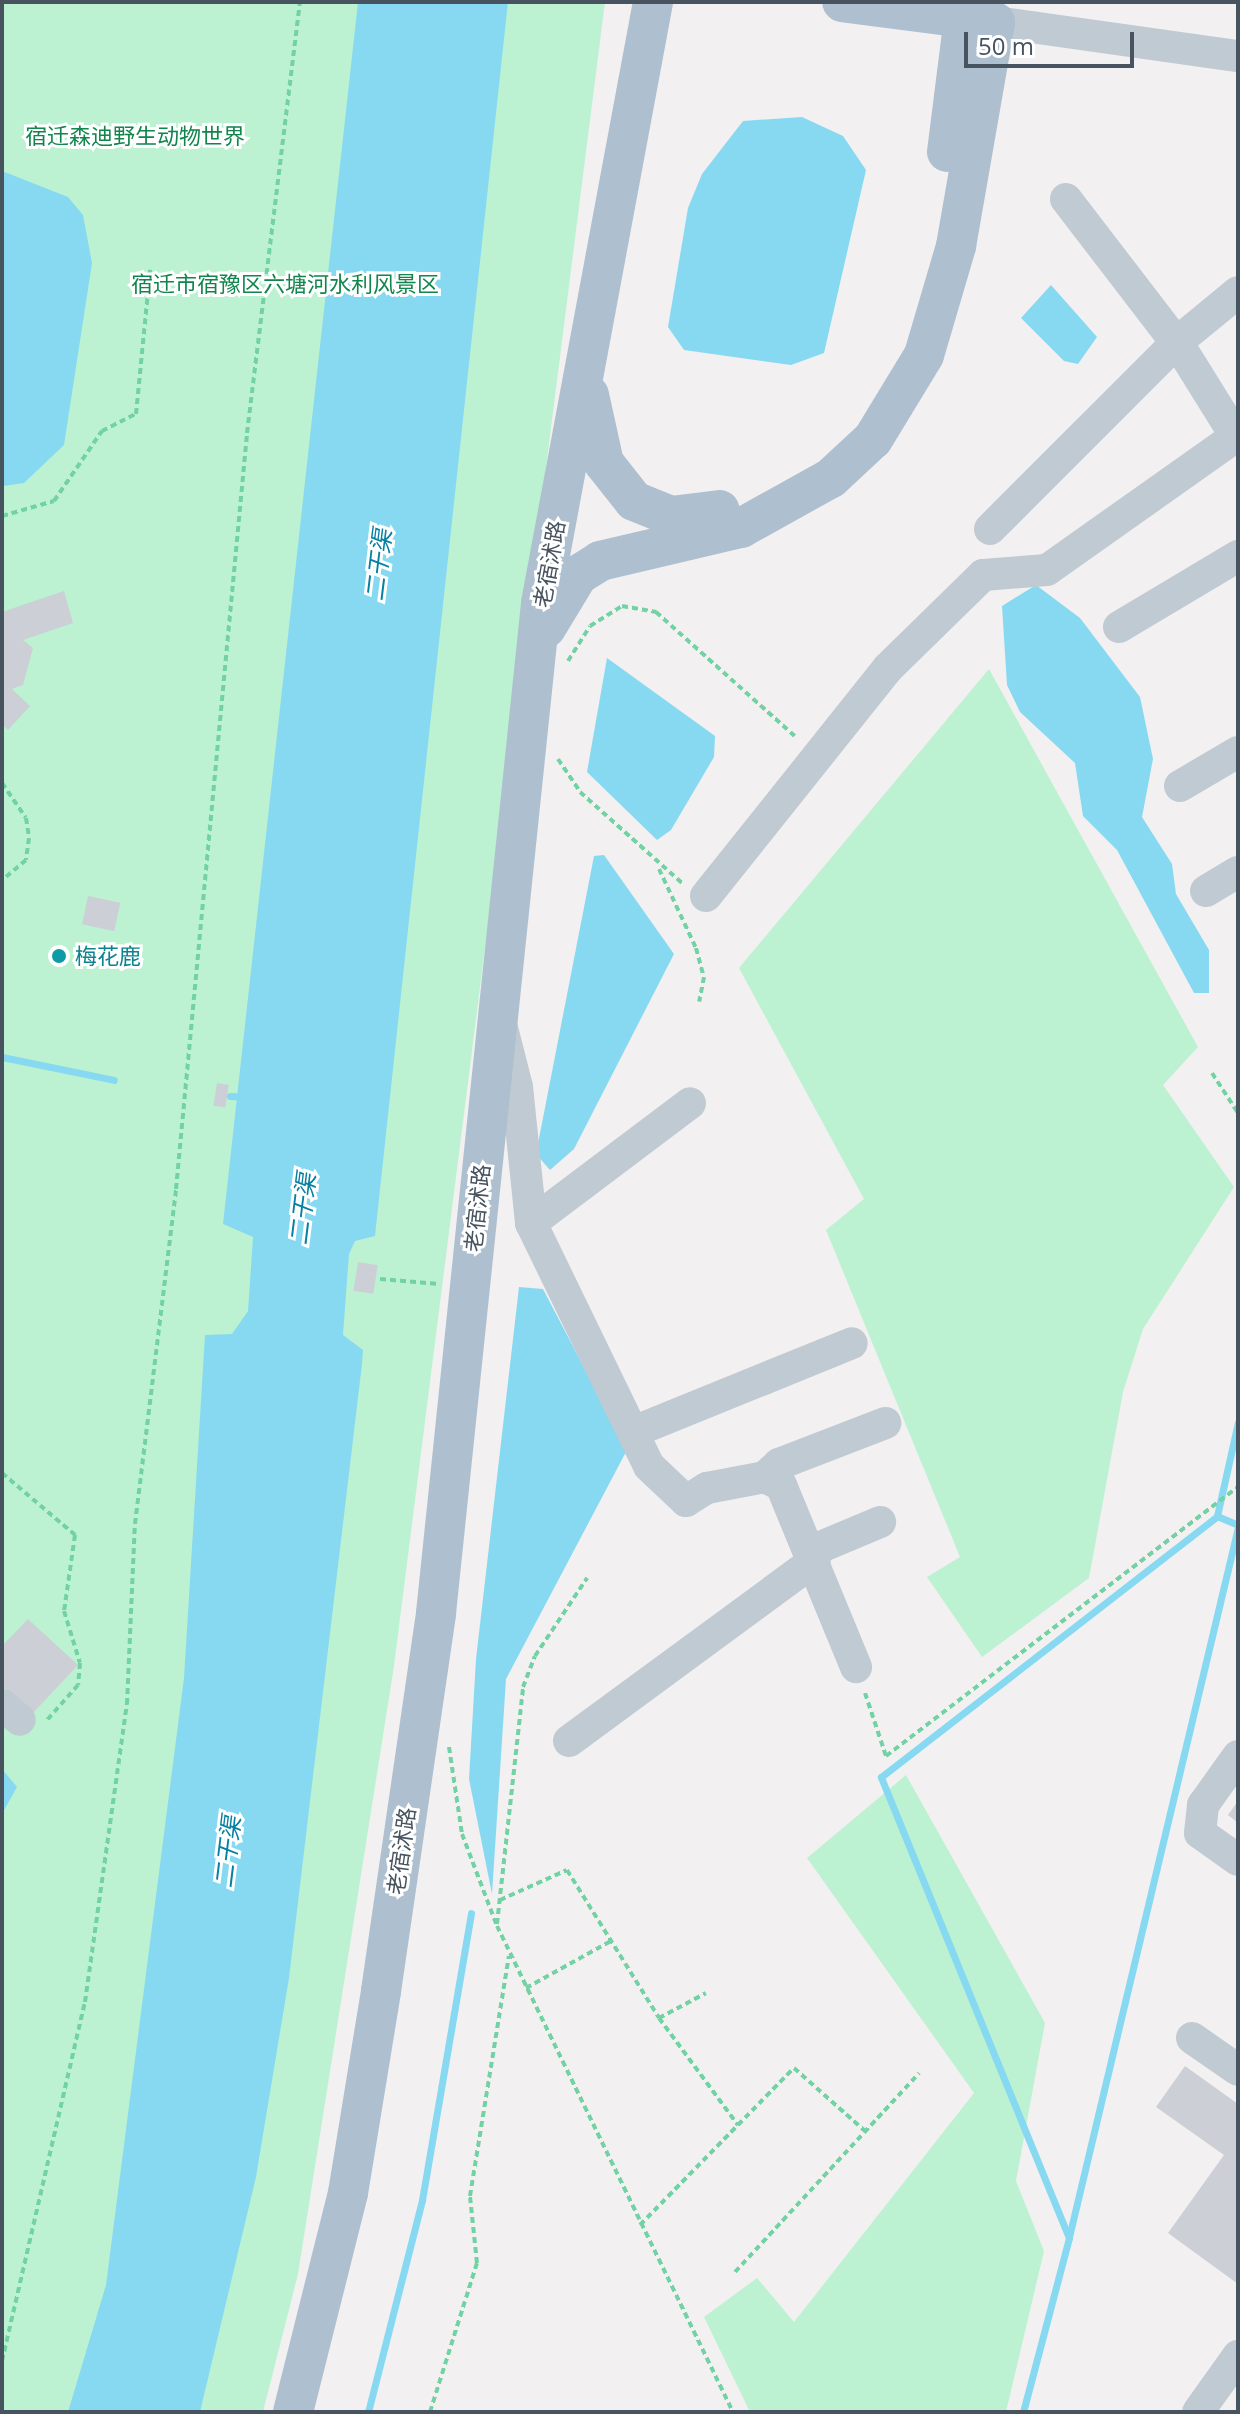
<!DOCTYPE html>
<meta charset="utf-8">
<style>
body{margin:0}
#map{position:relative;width:1240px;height:2414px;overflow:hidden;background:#f2f0f0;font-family:"Open Sans","Noto Sans SC",sans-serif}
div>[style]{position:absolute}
.green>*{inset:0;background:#bcf2d2}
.water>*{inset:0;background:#87d9f1}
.stream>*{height:7px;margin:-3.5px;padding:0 3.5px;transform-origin:3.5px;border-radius:3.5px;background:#87d9f1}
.building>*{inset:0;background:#cccfd5;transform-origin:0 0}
.path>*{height:4px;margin-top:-2px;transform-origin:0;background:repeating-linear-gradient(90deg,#72d2a4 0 6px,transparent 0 10px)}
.minor>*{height:32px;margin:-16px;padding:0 16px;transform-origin:16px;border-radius:16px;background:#c0cad2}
.major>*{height:40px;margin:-20px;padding:0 20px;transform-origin:20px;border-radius:20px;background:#aebfd0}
.dots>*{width:22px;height:22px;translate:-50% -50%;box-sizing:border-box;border:4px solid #fff;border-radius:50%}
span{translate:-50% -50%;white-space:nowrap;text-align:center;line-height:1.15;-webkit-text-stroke:6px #fff;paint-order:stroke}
.park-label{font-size:22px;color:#12854d}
.street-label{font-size:22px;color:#47535e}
.culture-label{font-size:22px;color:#0d838f}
.left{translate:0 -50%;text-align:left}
.water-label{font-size:24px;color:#0680a3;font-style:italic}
.frame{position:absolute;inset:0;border:4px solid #47535e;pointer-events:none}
.scale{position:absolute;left:964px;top:32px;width:170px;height:36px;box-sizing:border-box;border:4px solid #47535e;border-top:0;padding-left:10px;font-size:24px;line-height:28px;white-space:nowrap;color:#47535e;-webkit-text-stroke:6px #fff;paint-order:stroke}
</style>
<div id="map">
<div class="green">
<i style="clip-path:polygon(2px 2px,605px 2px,394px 1666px,298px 2274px,263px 2412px,2px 2412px)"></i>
<i style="clip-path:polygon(989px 669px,1198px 1047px,1163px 1085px,1234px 1187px,1143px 1329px,1123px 1392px,1089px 1578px,982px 1657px,927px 1577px,960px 1557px,826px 1230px,864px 1199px,739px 968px)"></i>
<i style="clip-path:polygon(906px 1775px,1045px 2023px,1016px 2181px,1044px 2251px,1006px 2412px,750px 2412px,704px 2317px,757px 2278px,794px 2322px,974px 2093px,807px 1858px)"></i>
</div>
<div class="water">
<i style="clip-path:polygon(358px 2px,508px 2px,375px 1236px,355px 1241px,349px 1254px,343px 1335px,363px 1350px,362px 1364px,289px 1978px,256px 2177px,200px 2412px,68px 2412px,106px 2285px,184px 1678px,205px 1335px,232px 1334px,248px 1311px,253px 1237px,223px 1224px)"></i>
<i style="clip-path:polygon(802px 117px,843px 136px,866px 170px,824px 353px,791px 365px,684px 350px,668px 327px,688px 208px,702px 174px,743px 121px)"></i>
<i style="clip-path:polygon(2px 171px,68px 197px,83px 215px,92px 263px,64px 445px,24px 483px,4px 486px)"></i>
<i style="clip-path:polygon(1051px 285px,1097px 337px,1078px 364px,1064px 361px,1021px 318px)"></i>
<i style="clip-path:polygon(1036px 585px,1080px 618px,1140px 697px,1153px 759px,1142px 817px,1172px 864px,1176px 894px,1209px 950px,1209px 993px,1194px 993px,1117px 850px,1083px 816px,1075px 763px,1020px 712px,1007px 685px,1002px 606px)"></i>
<i style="clip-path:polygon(607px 658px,715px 736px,714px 757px,671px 830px,657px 840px,587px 772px)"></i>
<i style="clip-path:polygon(604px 855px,674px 954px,574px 1149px,550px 1170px,536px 1154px,594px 856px)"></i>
<i style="clip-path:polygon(519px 1287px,543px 1289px,627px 1450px,506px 1679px,492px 1894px,469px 1779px,476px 1659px)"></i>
<i style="clip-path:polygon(2px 1769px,17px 1787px,2px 1814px)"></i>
</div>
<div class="stream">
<i style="left:2px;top:1057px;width:114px;rotate:11.6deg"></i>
<i style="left:230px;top:1096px;width:18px;rotate:3deg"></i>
<i style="left:1217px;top:1516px;width:23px;rotate:23deg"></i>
<i style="left:1069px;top:2237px;width:730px;rotate:-76.61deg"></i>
<i style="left:368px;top:2412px;width:219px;rotate:-75.7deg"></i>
<i style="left:422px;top:2200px;width:291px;rotate:-80.3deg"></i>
<i style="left:1023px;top:2412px;width:180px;rotate:-75.2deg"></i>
<i style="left:1069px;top:2238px;width:498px;rotate:-112.2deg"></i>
<i style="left:881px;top:1777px;width:425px;rotate:-37.8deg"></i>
<i style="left:1217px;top:1516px;width:96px;rotate:-77.4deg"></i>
</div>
<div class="building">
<i style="clip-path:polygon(64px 591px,73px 623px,23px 640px,33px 648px,23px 685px,12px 689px,30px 706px,8px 730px,2px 724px,2px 612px)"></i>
<i style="left:88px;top:896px;width:33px;height:29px;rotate:12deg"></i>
<i style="left:217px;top:1083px;width:12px;height:23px;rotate:9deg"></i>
<i style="left:358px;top:1262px;width:20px;height:29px;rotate:9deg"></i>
<i style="clip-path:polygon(28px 1619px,78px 1665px,32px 1714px,2px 1686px,2px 1646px)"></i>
<i style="clip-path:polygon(1238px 1801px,1238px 1823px,1228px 1815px)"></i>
<i style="clip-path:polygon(1185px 2066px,1238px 2104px,1238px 2284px,1168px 2233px,1224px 2155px,1156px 2107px)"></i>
</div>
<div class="path">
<i style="left:2px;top:516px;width:54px;rotate:-16.1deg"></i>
<i style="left:54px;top:501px;width:85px;rotate:-55.6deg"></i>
<i style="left:102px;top:431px;width:38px;rotate:-27deg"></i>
<i style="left:136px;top:414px;width:145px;rotate:-84.4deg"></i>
<i style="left:568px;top:661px;width:41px;rotate:-57.8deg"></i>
<i style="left:590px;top:626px;width:38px;rotate:-32deg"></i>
<i style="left:622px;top:606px;width:35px;rotate:10deg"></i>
<i style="left:656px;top:612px;width:189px;rotate:41.8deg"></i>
<i style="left:558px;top:759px;width:40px;rotate:56deg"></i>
<i style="left:580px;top:792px;width:137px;rotate:41.7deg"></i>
<i style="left:2px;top:783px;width:42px;rotate:55.6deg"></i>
<i style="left:26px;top:818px;width:20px;rotate:81deg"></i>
<i style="left:29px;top:838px;width:22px;rotate:98deg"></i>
<i style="left:26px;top:860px;width:31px;rotate:140deg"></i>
<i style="left:659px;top:869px;width:87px;rotate:64.9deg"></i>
<i style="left:696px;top:948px;width:30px;rotate:75deg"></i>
<i style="left:704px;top:977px;width:25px;rotate:101deg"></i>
<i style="left:1212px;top:1073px;width:48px;rotate:57deg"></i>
<i style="left:380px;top:1279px;width:59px;rotate:4.8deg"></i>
<i style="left:2px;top:1473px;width:96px;rotate:40.3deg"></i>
<i style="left:75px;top:1535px;width:77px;rotate:98.2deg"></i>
<i style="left:64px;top:1611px;width:54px;rotate:72.9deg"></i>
<i style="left:80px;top:1663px;width:22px;rotate:95deg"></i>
<i style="left:78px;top:1685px;width:47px;rotate:131.5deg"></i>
<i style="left:865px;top:1693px;width:66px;rotate:71.6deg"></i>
<i style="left:886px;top:1756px;width:443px;rotate:-37.4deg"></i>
<i style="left:449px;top:1747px;width:88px;rotate:81.5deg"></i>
<i style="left:462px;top:1834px;width:98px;rotate:69.2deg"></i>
<i style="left:497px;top:1926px;width:540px;rotate:64.1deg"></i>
<i style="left:500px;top:1900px;width:73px;rotate:-24.1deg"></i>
<i style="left:567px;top:1870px;width:174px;rotate:58.1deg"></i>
<i style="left:659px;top:2018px;width:53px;rotate:-28deg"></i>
<i style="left:497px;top:1924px;width:238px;rotate:-83.7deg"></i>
<i style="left:523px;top:1687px;width:33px;rotate:-69deg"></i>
<i style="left:535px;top:1656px;width:94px;rotate:-56.3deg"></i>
<i style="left:526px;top:1988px;width:97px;rotate:-28.9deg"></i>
<i style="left:659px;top:2018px;width:133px;rotate:53.6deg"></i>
<i style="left:640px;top:2225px;width:220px;rotate:-45.6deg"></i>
<i style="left:794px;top:2068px;width:95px;rotate:41.6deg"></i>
<i style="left:735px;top:2272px;width:271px;rotate:-47.2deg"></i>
<i style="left:2px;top:2361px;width:368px;rotate:-77deg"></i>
<i style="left:85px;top:2002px;width:301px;rotate:-82deg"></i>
<i style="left:127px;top:1704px;width:180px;rotate:-87.5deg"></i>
<i style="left:135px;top:1524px;width:337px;rotate:-83deg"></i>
<i style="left:176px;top:1189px;width:759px;rotate:-84.63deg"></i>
<i style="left:247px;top:433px;width:434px;rotate:-83deg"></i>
<i style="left:430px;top:2412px;width:156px;rotate:-72.5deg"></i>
<i style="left:477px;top:2263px;width:67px;rotate:-96deg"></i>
<i style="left:470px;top:2196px;width:243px;rotate:-80.8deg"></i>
</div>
<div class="minor">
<i style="left:995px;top:22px;width:245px;rotate:8deg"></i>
<i style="left:1066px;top:199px;width:190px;rotate:52.5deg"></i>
<i style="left:1182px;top:350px;width:106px;rotate:58.1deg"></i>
<i style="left:990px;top:529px;width:263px;rotate:-45deg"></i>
<i style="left:1176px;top:343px;width:80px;rotate:-39.4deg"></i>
<i style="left:1119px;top:627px;width:139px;rotate:-30.8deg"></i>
<i style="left:1180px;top:786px;width:67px;rotate:-30.4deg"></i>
<i style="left:1206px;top:891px;width:37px;rotate:-31deg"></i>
<i style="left:706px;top:896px;width:292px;rotate:-51.4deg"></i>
<i style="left:888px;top:668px;width:133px;rotate:-44.4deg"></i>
<i style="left:983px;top:575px;width:64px;rotate:-4.5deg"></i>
<i style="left:1047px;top:570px;width:232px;rotate:-35.3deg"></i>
<i style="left:502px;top:1028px;width:61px;rotate:75.7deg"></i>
<i style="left:517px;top:1087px;width:137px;rotate:84.1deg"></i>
<i style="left:531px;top:1223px;width:270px;rotate:64.1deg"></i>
<i style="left:649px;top:1466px;width:51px;rotate:43.4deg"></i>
<i style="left:686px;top:1501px;width:25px;rotate:-32deg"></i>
<i style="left:707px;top:1488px;width:59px;rotate:-10.7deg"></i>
<i style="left:765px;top:1477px;width:18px;rotate:27deg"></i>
<i style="left:781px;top:1485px;width:197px;rotate:67.6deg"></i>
<i style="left:531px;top:1223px;width:199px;rotate:-37deg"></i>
<i style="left:633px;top:1432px;width:236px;rotate:-22.1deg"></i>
<i style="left:765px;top:1477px;width:19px;rotate:-43deg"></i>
<i style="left:779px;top:1464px;width:114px;rotate:-21.1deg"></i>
<i style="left:811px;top:1551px;width:75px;rotate:-22.8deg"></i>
<i style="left:2px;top:1705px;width:23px;rotate:40deg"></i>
<i style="left:569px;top:1741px;width:305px;rotate:-36.3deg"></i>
<i style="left:1238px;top:1756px;width:60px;rotate:125.5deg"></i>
<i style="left:1203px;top:1805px;width:28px;rotate:96deg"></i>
<i style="left:1200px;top:1833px;width:47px;rotate:35.4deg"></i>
<i style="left:1192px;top:2038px;width:56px;rotate:34.8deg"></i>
<i style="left:1198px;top:2412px;width:69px;rotate:-54.5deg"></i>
</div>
<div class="major">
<i style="left:947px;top:152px;width:136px;rotate:-82.8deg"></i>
<i style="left:589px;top:395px;width:70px;rotate:77.6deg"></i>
<i style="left:604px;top:463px;width:48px;rotate:51.7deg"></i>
<i style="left:634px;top:501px;width:40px;rotate:22deg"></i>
<i style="left:671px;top:516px;width:49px;rotate:-7deg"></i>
<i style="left:546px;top:628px;width:62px;rotate:-58.9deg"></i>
<i style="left:578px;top:575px;width:26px;rotate:-32deg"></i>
<i style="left:600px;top:561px;width:145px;rotate:-13.2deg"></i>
<i style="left:741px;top:528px;width:103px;rotate:-29.1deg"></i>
<i style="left:831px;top:478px;width:57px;rotate:-42.9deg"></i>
<i style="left:873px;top:439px;width:98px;rotate:-58.7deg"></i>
<i style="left:924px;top:355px;width:114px;rotate:-73.6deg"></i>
<i style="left:956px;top:246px;width:227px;rotate:-80.1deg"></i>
<i style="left:995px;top:22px;width:154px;rotate:-172.6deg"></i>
<i style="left:293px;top:2412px;width:226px;rotate:-75.9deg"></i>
<i style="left:348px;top:2193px;width:205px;rotate:-80.7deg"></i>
<i style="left:381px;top:1991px;width:382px;rotate:-81.7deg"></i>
<i style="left:436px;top:1613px;width:1015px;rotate:-84.06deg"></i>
<i style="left:541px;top:603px;width:611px;rotate:-79.44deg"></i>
</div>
<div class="dots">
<i style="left:59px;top:956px;background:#0f9aa8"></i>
</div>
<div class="park-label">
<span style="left:135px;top:136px">宿迁森迪野生动物世界</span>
<span style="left:285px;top:284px">宿迁市宿豫区六塘河水利风景区</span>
</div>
<div class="street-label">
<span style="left:549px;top:564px;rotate:-80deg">老宿沭路</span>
<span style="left:477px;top:1208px;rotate:-84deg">老宿沭路</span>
<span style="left:401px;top:1851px;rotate:-82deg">老宿沭路</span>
</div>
<div class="culture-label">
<span class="left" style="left:75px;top:956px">梅花鹿</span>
</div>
<div class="water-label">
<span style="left:378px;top:565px;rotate:-83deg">二干渠</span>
<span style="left:302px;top:1209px;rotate:-83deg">二干渠</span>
<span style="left:227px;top:1852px;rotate:-83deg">二干渠</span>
</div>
<div class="frame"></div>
<div class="scale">50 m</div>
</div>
